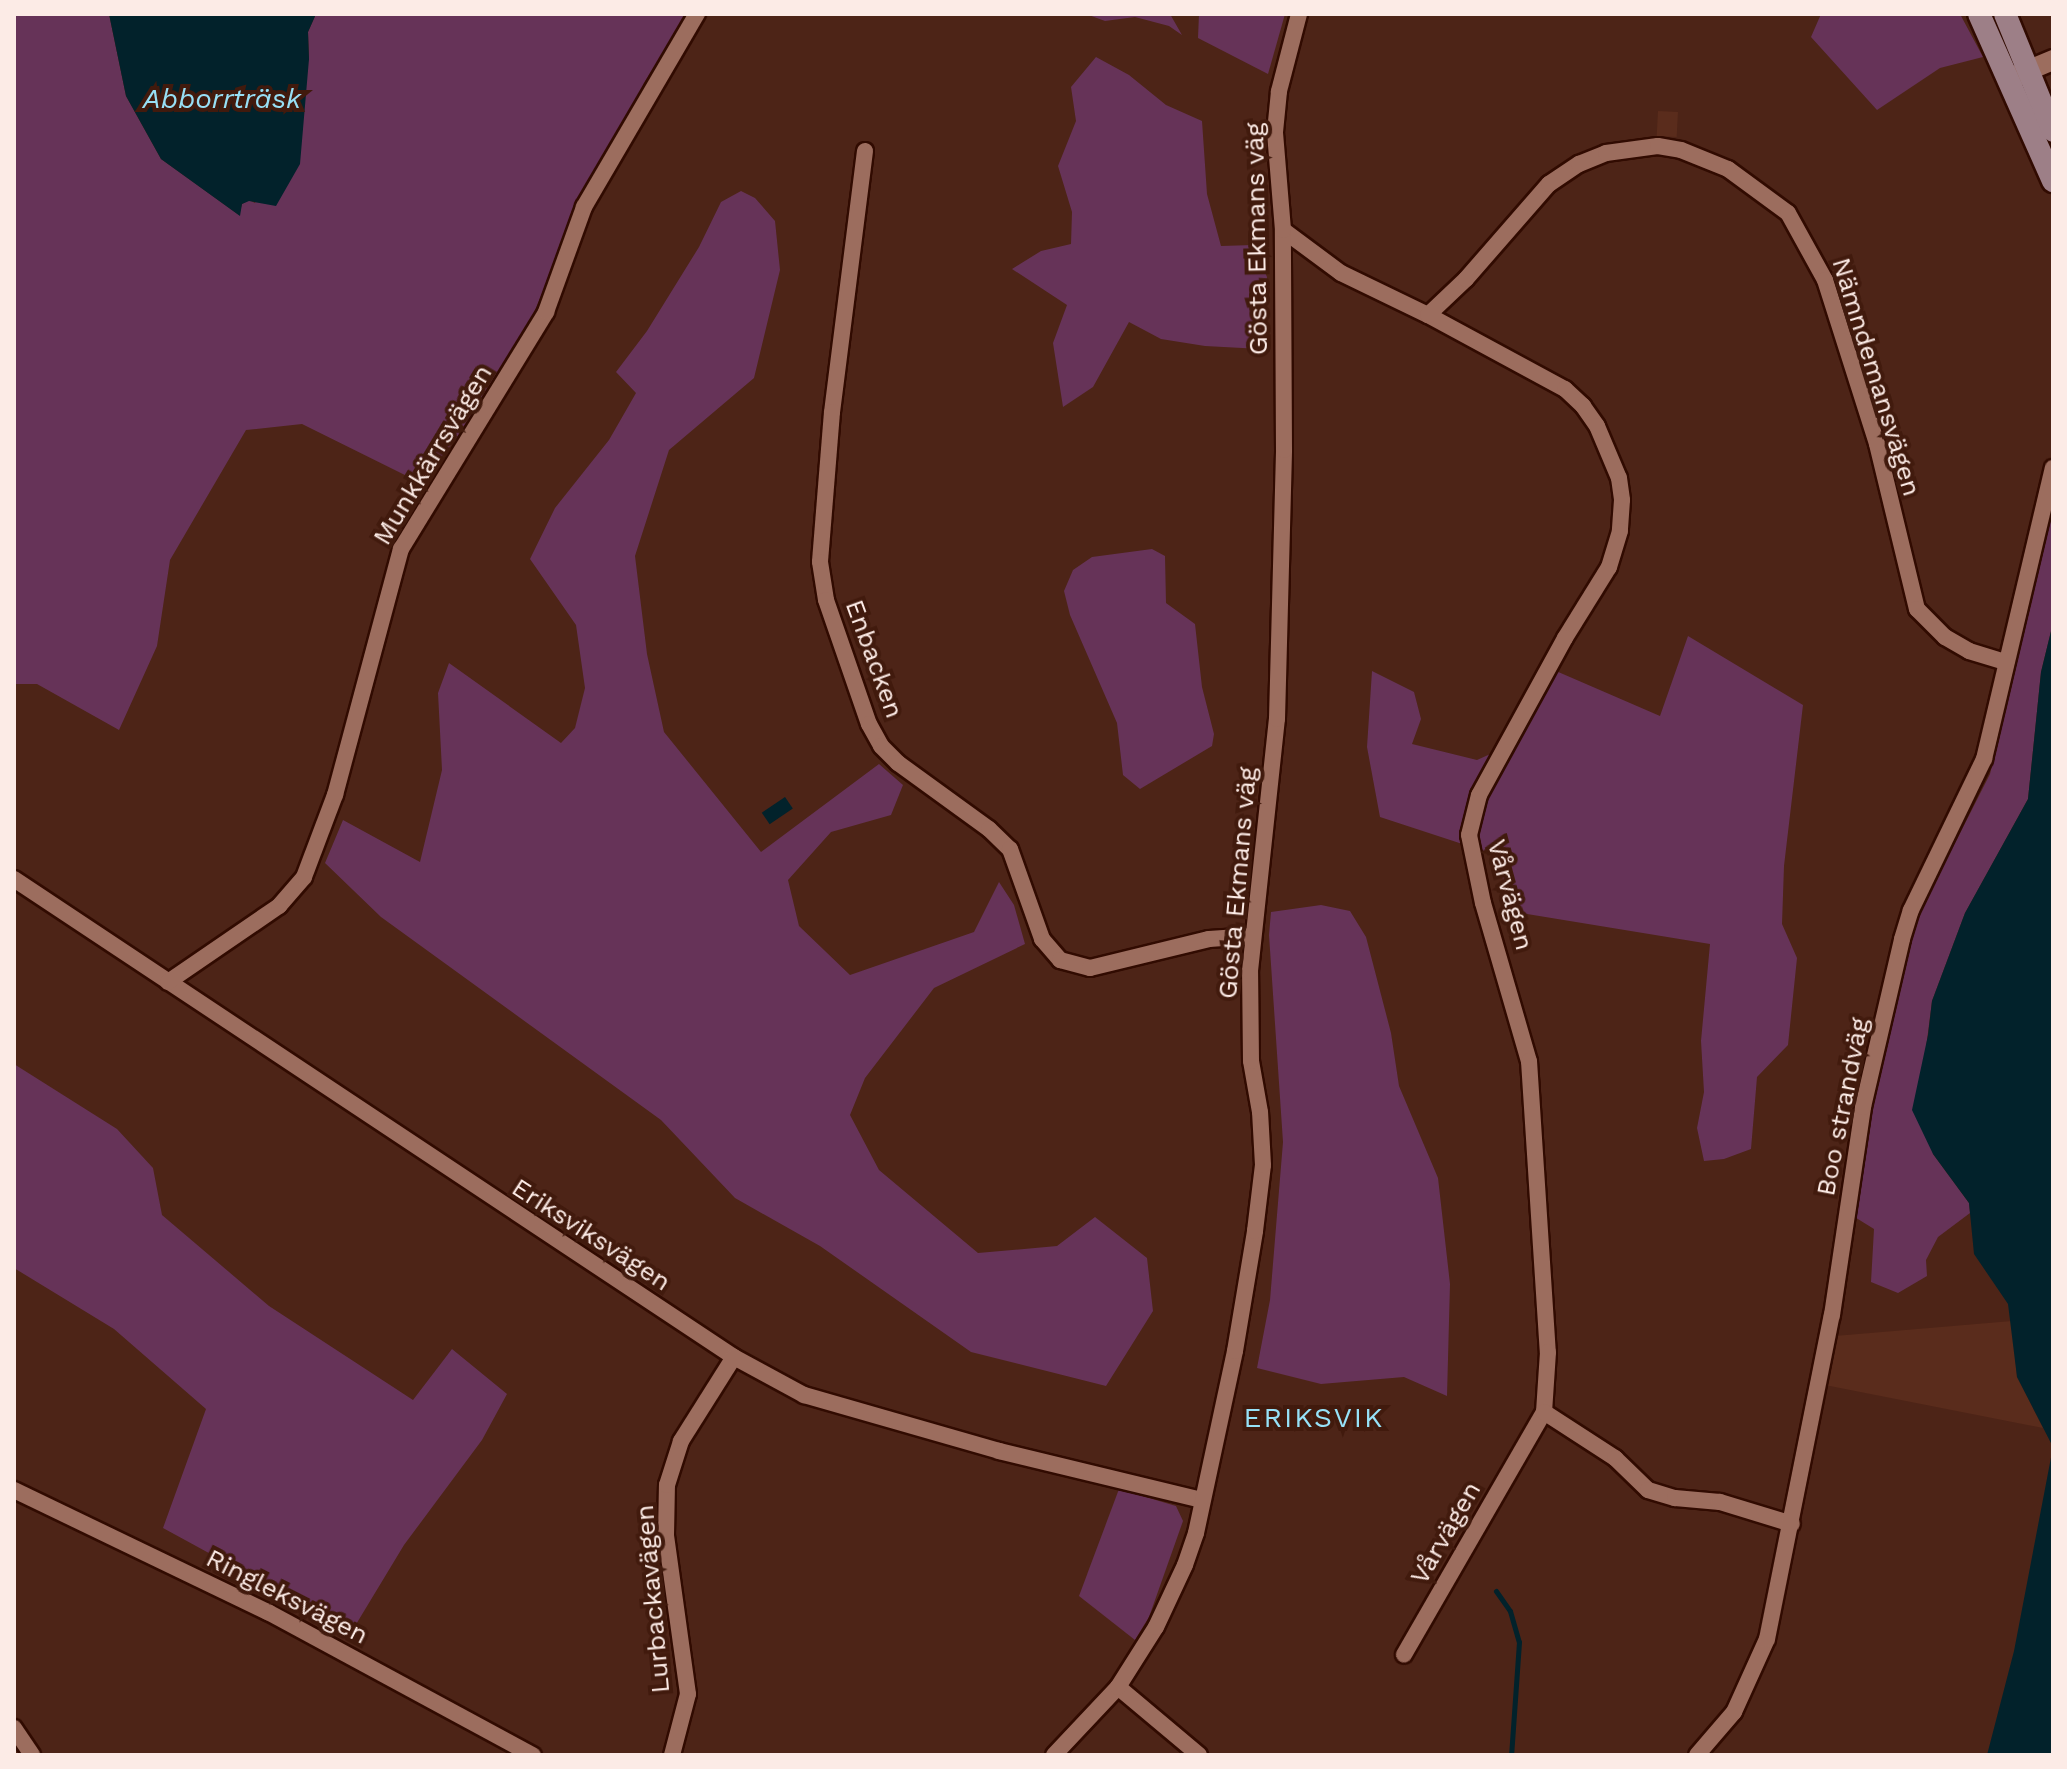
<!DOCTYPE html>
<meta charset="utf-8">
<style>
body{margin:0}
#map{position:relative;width:2067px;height:1769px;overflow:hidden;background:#4d2417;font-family:"Work Sans",sans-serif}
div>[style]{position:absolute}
.built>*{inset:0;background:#5a2c1c;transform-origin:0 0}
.green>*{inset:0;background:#663358}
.water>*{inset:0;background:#02222b;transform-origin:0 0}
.stream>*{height:5px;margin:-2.5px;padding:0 2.5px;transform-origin:2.5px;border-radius:2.5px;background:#02222b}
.roads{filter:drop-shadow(2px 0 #310b01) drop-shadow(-2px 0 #310b01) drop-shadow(0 2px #310b01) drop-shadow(0 -2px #310b01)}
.minor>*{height:16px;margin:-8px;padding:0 8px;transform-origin:8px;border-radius:8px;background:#9c6d5e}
.tertiary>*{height:20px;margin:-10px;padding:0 10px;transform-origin:10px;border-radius:10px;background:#9c6d5e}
.secondary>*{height:22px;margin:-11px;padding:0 11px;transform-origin:11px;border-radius:11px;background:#9d7f87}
span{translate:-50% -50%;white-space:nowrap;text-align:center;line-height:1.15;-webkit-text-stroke:8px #411a0d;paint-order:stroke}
.street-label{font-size:26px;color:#fcebe6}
.water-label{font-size:28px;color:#97dff5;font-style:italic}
.neighbourhood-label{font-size:28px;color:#97e2f8;letter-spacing:2px}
.frame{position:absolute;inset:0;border:16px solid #fcebe6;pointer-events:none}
</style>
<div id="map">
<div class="built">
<i style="left:1658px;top:111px;width:20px;height:25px;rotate:3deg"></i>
<i style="clip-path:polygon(2012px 1321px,2017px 1377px,2043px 1428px,1825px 1385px,1835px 1336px)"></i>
</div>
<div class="green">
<i style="clip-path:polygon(14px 14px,109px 14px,126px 96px,161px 159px,239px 215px,242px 204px,249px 200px,255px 203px,309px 59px,308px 32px,316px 14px,687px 14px,644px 83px,614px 149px,583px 197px,524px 336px,486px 400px,421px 483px,302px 424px,246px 430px,170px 560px,157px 646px,119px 730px,37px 684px,14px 684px)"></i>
<i style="clip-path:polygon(1086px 14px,1170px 14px,1182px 35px,1169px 26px,1135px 17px,1105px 21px)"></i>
<i style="clip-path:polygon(1199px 14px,1285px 14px,1268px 74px,1198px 38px)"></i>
<i style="clip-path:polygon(1821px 14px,1960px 14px,1983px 57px,1940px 68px,1877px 110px,1811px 37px)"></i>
<i style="clip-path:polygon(1096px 57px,1129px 75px,1166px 105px,1202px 121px,1207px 194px,1221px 246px,1253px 245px,1267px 277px,1261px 349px,1205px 346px,1161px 339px,1129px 322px,1093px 387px,1063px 407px,1053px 343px,1067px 305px,1012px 269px,1041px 251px,1071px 244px,1072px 212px,1058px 166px,1076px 121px,1071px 87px)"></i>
<i style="clip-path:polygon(741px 191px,755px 198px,775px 221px,780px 270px,754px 378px,669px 450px,635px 556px,647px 654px,664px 732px,761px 852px,879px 764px,903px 785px,891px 815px,831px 832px,788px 880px,799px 926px,850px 975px,974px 932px,999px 882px,1014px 905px,1025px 944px,934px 988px,865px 1078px,850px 1115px,879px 1170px,978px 1253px,1057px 1246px,1095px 1217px,1147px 1258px,1153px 1311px,1106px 1386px,971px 1352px,820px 1246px,735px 1198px,661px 1120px,381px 917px,325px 863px,343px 820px,420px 862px,442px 770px,438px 693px,449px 663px,561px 743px,575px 728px,585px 688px,576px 625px,530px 559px,555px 508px,609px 440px,636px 393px,616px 372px,647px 331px,699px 247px,721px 202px)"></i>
<i style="clip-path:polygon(2053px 503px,2053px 623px,2041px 672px,2028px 799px,1965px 913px,1932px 1001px,1925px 1056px,1933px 1154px,1969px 1203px,1970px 1213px,1938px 1237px,1926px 1260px,1927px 1276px,1898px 1293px,1871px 1282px,1874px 1229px,1853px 1216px,1870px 1104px,1907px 946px,1922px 908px,1990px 774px)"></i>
<i style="clip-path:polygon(1152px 549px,1165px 556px,1166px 603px,1195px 624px,1202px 687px,1214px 734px,1212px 746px,1140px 789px,1123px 775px,1117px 723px,1070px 615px,1064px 591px,1073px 570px,1092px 557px)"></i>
<i style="clip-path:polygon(1688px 636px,1803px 705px,1784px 866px,1782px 924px,1797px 958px,1788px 1045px,1757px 1077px,1751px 1149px,1724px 1159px,1704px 1161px,1697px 1128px,1704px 1092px,1701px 1041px,1710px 944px,1508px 911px,1499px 856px,1380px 817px,1367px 747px,1372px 671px,1414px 692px,1421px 719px,1412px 744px,1477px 760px,1517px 742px,1556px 671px,1660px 716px)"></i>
<i style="clip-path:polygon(1321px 905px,1350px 911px,1366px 937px,1391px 1033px,1399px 1086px,1438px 1178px,1450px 1284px,1447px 1396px,1404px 1377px,1321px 1384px,1257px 1368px,1270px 1300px,1283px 1142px,1269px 935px,1271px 912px)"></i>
<i style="clip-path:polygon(14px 1064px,117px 1129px,153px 1168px,162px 1215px,269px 1306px,413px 1400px,452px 1349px,507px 1394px,482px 1440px,404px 1545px,352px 1631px,163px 1528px,206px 1409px,114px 1329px,14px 1268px)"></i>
<i style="clip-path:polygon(1119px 1489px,1176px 1506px,1183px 1521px,1149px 1617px,1135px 1640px,1079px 1596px)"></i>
</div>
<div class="water">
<i style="clip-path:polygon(109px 14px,316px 14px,308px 32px,309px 59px,300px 164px,276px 206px,249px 201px,242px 204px,240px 216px,161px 159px,126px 96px)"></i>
<i style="clip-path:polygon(2053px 623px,2053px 1755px,1987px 1755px,2014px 1651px,2053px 1447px,2017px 1377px,2008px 1304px,1974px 1254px,1969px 1203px,1933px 1154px,1912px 1110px,1928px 1035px,1932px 1001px,1965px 913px,2028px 799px,2041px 672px)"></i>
<i style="left:785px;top:797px;width:14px;height:28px;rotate:56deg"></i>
</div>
<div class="stream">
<i style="left:1496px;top:1591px;width:24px;rotate:55deg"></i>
<i style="left:1510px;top:1611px;width:32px;rotate:74deg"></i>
<i style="left:1519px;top:1642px;width:113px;rotate:94deg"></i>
</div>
<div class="roads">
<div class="minor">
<i style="left:865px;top:151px;width:263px;rotate:97.2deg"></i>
<i style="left:832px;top:412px;width:150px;rotate:94.6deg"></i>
<i style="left:820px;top:562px;width:38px;rotate:81deg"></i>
<i style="left:826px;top:600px;width:131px;rotate:70.9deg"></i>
<i style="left:869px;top:724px;width:25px;rotate:61deg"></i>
<i style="left:881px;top:746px;width:24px;rotate:45deg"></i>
<i style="left:898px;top:763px;width:112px;rotate:36deg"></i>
<i style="left:989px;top:829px;width:29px;rotate:44deg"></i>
<i style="left:1010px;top:849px;width:96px;rotate:70.4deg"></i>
<i style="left:1042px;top:939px;width:28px;rotate:49deg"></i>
<i style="left:1060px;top:960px;width:31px;rotate:15deg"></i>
<i style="left:1090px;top:968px;width:122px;rotate:-13.7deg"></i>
<i style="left:1209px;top:939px;width:44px;rotate:-3.9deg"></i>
<i style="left:1283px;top:230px;width:72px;rotate:36.6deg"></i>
<i style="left:1341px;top:273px;width:97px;rotate:25.8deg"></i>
<i style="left:1428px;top:315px;width:156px;rotate:28.4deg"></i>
<i style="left:1565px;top:389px;width:25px;rotate:43deg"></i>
<i style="left:1583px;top:406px;width:24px;rotate:55deg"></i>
<i style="left:1597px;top:426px;width:56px;rotate:67.1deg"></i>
<i style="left:1619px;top:478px;width:22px;rotate:82deg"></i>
<i style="left:1622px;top:500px;width:31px;rotate:94deg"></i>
<i style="left:1620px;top:531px;width:38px;rotate:107deg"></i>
<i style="left:1609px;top:567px;width:84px;rotate:121.8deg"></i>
<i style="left:1565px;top:638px;width:179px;rotate:118.7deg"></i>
<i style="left:1479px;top:795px;width:41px;rotate:104deg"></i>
<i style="left:1469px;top:835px;width:69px;rotate:78.4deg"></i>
<i style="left:1483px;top:903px;width:165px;rotate:73.8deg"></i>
<i style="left:1529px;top:1061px;width:292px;rotate:86.3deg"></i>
<i style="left:1548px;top:1352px;width:60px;rotate:93.8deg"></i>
<i style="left:1544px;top:1412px;width:280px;rotate:120deg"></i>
<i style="left:1428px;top:315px;width:52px;rotate:-43.5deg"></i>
<i style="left:1466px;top:279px;width:126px;rotate:-48.9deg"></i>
<i style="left:1549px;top:184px;width:36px;rotate:-34deg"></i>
<i style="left:1579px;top:164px;width:29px;rotate:-22deg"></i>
<i style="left:1606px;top:153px;width:52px;rotate:-7.7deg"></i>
<i style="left:1658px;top:146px;width:23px;rotate:10deg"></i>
<i style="left:1681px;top:150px;width:51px;rotate:22deg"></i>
<i style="left:1728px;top:169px;width:74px;rotate:36.3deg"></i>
<i style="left:1788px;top:213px;width:77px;rotate:61.1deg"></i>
<i style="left:1825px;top:280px;width:172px;rotate:72.4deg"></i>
<i style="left:1877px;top:444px;width:170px;rotate:76.4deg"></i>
<i style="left:1917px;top:609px;width:40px;rotate:45deg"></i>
<i style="left:1945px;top:637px;width:28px;rotate:30deg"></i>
<i style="left:1969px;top:651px;width:39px;rotate:17deg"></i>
<i style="left:14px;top:879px;width:864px;rotate:33.58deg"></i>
<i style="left:734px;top:1357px;width:80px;rotate:28.5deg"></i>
<i style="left:804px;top:1395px;width:203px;rotate:16deg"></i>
<i style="left:999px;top:1451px;width:208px;rotate:13.6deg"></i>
<i style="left:168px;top:982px;width:135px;rotate:-34.4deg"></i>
<i style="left:279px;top:906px;width:38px;rotate:-49deg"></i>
<i style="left:304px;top:877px;width:88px;rotate:-69.3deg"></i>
<i style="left:335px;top:795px;width:255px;rotate:-75deg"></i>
<i style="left:401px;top:549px;width:278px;rotate:-58.5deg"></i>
<i style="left:546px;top:312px;width:112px;rotate:-70.1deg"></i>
<i style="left:584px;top:207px;width:224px;rotate:-59.7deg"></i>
<i style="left:1544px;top:1412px;width:85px;rotate:32.9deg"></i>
<i style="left:1615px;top:1458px;width:46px;rotate:44.1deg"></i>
<i style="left:1648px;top:1490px;width:28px;rotate:17deg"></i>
<i style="left:1675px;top:1498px;width:45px;rotate:5.1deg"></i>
<i style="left:1720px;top:1502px;width:75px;rotate:17deg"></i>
<i style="left:14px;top:1490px;width:282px;rotate:25.7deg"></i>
<i style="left:268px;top:1612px;width:301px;rotate:28.4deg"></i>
<i style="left:1118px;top:1687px;width:106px;rotate:40deg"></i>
<i style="left:14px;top:1728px;width:32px;rotate:56deg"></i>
<i style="left:672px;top:1755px;width:63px;rotate:-75.3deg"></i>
<i style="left:688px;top:1694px;width:161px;rotate:-97.9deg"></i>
<i style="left:666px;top:1535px;width:50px;rotate:-88.9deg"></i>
<i style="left:667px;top:1485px;width:46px;rotate:-72.3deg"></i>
<i style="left:681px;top:1441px;width:99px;rotate:-57.8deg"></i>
<i style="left:1054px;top:1755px;width:93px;rotate:-46.7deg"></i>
<i style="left:1118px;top:1687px;width:71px;rotate:-57.7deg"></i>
<i style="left:1156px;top:1627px;width:68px;rotate:-64.9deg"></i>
<i style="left:1185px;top:1565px;width:34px;rotate:-71deg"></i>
<i style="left:1196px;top:1533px;width:186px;rotate:-77.9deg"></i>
<i style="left:1235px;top:1351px;width:122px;rotate:-80.5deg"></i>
<i style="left:1255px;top:1231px;width:66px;rotate:-83.1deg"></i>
<i style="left:1263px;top:1165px;width:53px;rotate:-93.2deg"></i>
<i style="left:1260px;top:1112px;width:52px;rotate:-100deg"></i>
<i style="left:1251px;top:1061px;width:90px;rotate:-90.6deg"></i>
<i style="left:1250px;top:971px;width:253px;rotate:-83.9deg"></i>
<i style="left:1277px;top:719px;width:269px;rotate:-88.5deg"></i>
<i style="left:1284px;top:450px;width:220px;rotate:-90.3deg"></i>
<i style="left:1283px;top:230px;width:98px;rotate:-94.7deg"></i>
<i style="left:1275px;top:132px;width:41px;rotate:-84.4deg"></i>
<i style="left:1279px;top:91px;width:80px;rotate:-75.4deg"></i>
<i style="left:1697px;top:1755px;width:57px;rotate:-49.3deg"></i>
<i style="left:1734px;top:1712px;width:80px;rotate:-65.7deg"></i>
<i style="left:1767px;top:1639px;width:330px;rotate:-78.7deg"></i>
<i style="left:1832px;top:1315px;width:210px;rotate:-81.5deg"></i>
<i style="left:1863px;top:1107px;width:172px;rotate:-76.9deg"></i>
<i style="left:1902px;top:939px;width:30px;rotate:-73deg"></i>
<i style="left:1911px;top:910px;width:168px;rotate:-64.2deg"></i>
<i style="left:1984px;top:759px;width:299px;rotate:-76.7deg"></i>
</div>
<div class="tertiary">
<i style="left:2015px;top:76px;width:41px;rotate:-22.8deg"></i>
</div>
<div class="secondary">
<i style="left:1979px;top:14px;width:183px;rotate:66.1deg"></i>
<i style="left:2005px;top:14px;width:126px;rotate:67.7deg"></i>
</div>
</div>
<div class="street-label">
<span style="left:1257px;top:239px;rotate:-91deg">Gösta Ekmans väg</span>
<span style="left:1876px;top:377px;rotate:73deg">Nämndemansvägen</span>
<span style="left:433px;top:455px;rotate:-59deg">Munkkärrsvägen</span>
<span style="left:874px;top:659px;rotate:70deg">Enbacken</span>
<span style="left:1238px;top:883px;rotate:-85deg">Gösta Ekmans väg</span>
<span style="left:1510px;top:895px;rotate:75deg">Vårvägen</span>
<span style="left:1843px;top:1107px;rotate:-79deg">Boo strandväg</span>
<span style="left:591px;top:1235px;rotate:33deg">Eriksviksvägen</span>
<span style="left:1446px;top:1533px;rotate:-60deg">Vårvägen</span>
<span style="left:287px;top:1597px;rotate:27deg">Ringleksvägen</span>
<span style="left:653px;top:1599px;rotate:-95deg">Lurbackavägen</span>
</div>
<div class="water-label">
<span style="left:222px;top:99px">Abborrträsk</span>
</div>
<div class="neighbourhood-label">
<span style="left:1314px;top:1418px">ERIKSVIK</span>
</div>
<div class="frame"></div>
</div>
